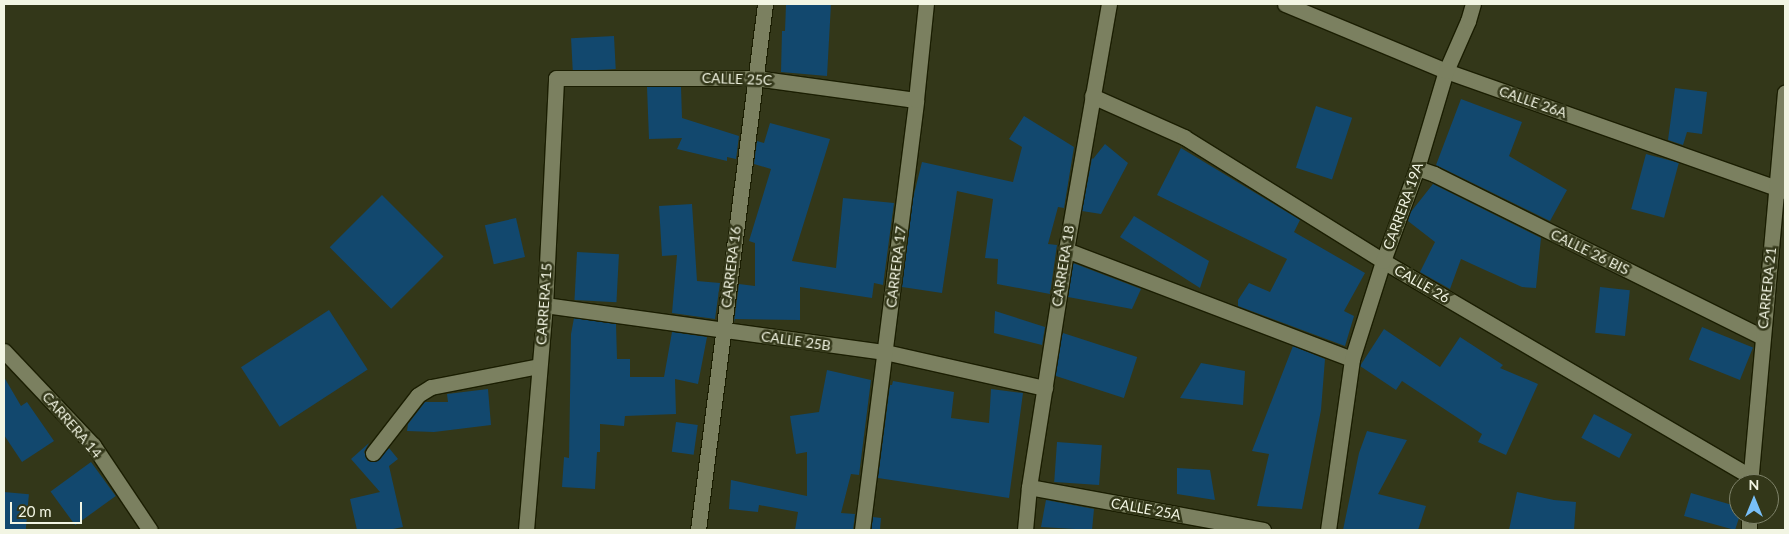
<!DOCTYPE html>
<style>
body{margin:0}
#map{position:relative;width:1789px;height:534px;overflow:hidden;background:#333719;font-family:Lato,sans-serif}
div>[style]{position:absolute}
.building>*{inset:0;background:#12486e;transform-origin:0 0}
.roads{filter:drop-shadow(1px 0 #1b1e02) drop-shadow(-1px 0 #1b1e02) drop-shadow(0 1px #1b1e02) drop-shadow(0 -1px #1b1e02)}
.minor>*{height:15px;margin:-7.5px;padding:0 7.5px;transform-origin:7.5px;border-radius:7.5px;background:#7b8060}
span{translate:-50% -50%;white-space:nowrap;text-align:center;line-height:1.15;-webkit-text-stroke:5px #333719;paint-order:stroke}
.street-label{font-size:14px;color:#f2f5e3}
.frame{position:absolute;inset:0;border:5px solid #f2f5e3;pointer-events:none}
.north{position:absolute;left:1729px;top:474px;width:50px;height:50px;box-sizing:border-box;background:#333719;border:1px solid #7f836a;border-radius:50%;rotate:0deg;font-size:14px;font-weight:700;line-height:20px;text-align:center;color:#f2f5e3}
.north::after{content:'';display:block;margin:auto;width:18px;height:22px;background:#78bff8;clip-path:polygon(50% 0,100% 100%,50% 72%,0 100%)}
.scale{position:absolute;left:10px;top:502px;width:72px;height:22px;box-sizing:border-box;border:2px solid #f2f5e3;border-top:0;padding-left:6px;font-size:15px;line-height:18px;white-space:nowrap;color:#f2f5e3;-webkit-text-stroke:4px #333719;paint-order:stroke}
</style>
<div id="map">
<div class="building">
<i style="clip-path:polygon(786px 4px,831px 4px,827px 76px,781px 72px,782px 31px,785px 31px)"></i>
<i style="left:614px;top:36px;width:33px;height:43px;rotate:87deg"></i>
<i style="clip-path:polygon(647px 87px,681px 87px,682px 118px,739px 136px,736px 159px,727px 157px,727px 161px,677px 149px,682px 138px,649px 139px)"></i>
<i style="clip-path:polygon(1675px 88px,1707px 92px,1702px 134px,1687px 132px,1683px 145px,1668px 140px)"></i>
<i style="clip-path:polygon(1461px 99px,1522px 122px,1509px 156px,1567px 190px,1550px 221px,1436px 165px)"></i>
<i style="left:1316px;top:106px;width:38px;height:65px;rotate:18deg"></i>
<i style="clip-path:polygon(1024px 116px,1074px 147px,1064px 208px,1058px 207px,1048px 244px,1057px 245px,1050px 294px,997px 284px,998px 259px,985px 258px,993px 199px,957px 191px,942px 293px,902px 287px,913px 198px,922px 162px,1013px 182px,1022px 147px,1009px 139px)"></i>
<i style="clip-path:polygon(770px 123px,830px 139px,792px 261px,836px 268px,843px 198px,894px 203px,883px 285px,874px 283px,872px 298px,800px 287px,800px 320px,735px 319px,734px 322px,739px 284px,755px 286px,755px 243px,749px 241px,771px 169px,754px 164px,757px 141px,764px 143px)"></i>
<i style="clip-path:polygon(1105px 144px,1128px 163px,1101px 214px,1082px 211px,1092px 158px,1093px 159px)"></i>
<i style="clip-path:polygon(1181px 148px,1300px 220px,1294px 232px,1365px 273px,1344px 311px,1354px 316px,1345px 346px,1238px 306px,1238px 300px,1249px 283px,1270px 292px,1287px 259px,1157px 195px)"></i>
<i style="left:1646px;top:154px;width:34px;height:57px;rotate:15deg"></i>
<i style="clip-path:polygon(1433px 184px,1541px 238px,1536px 288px,1522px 287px,1461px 259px,1450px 289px,1420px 272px,1435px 242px,1408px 221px,1410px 213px)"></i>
<i style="left:382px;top:195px;width:87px;height:74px;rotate:45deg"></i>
<i style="clip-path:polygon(692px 204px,697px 281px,720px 283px,715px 319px,672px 313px,677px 255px,662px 256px,659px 206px)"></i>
<i style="clip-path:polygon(1134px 216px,1209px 261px,1200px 288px,1120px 237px)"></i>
<i style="left:516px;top:218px;width:40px;height:32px;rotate:77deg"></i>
<i style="left:577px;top:252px;width:42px;height:48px;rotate:3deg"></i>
<i style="clip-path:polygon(1073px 263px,1141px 289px,1132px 309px,1068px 297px)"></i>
<i style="left:1600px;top:287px;width:30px;height:46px;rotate:6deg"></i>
<i style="left:329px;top:310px;width:71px;height:105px;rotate:57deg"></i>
<i style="clip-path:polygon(995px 311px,1045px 327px,1042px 345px,994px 333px)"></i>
<i style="clip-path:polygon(574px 318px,616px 324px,617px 359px,630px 359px,630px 377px,664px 377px,672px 332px,707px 337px,698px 384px,675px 379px,676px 414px,625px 416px,624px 426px,600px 424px,600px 452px,597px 452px,595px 489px,562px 487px,564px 457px,569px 458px,571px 334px)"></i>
<i style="left:1702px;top:327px;width:55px;height:35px;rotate:22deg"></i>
<i style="clip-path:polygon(1384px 329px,1440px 367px,1460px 337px,1503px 365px,1500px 368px,1538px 384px,1506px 455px,1478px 442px,1482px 434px,1402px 381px,1396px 390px,1360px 366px)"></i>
<i style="left:1063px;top:333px;width:78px;height:43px;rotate:18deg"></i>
<i style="clip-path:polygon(1293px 346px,1325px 359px,1321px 410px,1302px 509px,1257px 506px,1269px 454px,1252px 451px)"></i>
<i style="clip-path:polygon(1201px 363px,1245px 371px,1243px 405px,1180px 398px)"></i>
<i style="clip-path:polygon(827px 370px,871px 380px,859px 475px,851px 474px,841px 513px,855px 514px,853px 530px,795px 530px,798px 512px,759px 505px,758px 512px,729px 509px,731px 480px,807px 496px,807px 452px,796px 454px,790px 416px,819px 412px)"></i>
<i style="clip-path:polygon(4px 377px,21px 406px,27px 402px,54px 441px,22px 462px,4px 435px)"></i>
<i style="clip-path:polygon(893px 381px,954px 392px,951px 418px,989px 423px,991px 389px,1023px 393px,1009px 498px,878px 478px,890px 385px,892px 385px)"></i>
<i style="clip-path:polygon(488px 389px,491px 425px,434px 432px,407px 431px,408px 424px,425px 402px,448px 402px,447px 394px)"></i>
<i style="left:1594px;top:414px;width:43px;height:27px;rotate:28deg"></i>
<i style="left:676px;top:422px;width:22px;height:30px;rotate:8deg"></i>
<i style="clip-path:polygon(1367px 431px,1407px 440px,1378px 494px,1426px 506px,1418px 530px,1343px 530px,1359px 453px)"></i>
<i style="left:1057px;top:442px;width:45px;height:40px;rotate:4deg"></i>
<i style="clip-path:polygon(369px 443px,364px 452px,368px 461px,377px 461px,389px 448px,398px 459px,389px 466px,403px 527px,388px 530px,357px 530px,350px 499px,380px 492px,351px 459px)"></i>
<i style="left:91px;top:462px;width:42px;height:50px;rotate:54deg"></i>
<i style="clip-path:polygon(1177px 468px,1210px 470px,1215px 500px,1177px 494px)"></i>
<i style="left:4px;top:492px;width:25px;height:38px;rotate:5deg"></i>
<i style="clip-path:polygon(1517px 492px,1554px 500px,1576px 502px,1574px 530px,1509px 530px)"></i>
<i style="clip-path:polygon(1691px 493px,1739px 507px,1739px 518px,1735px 530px,1684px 516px)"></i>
<i style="clip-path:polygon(1046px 500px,1094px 509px,1092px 530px,1041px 527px)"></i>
<i style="clip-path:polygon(873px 517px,881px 518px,880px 530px,871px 530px)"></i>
</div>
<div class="roads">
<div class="minor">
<i style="left:1285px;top:4px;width:174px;rotate:22.6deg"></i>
<i style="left:1446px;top:71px;width:360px;rotate:19.5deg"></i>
<i style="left:1092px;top:96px;width:101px;rotate:24deg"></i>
<i style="left:1184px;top:137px;width:234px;rotate:31.9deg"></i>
<i style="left:1383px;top:261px;width:427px;rotate:30.4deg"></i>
<i style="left:1417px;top:168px;width:18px;rotate:19deg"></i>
<i style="left:1434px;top:174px;width:366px;rotate:26.4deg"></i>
<i style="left:1066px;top:250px;width:306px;rotate:20.9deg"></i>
<i style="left:545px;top:305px;width:343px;rotate:7.9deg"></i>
<i style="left:885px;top:352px;width:164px;rotate:12.7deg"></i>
<i style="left:4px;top:351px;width:129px;rotate:46.6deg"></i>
<i style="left:93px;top:445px;width:102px;rotate:56.2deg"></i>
<i style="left:373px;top:453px;width:73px;rotate:-52.2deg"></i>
<i style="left:418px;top:395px;width:15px;rotate:-32deg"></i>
<i style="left:431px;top:387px;width:110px;rotate:-11deg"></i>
<i style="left:1750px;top:484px;width:393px;rotate:-84.9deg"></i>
<i style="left:1029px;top:487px;width:238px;rotate:10.4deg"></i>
<i style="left:526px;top:530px;width:226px;rotate:-85.2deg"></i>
<i style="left:545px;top:305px;width:227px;rotate:-87.2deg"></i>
<i style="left:556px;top:78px;width:199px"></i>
<i style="left:755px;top:78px;width:162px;rotate:7.8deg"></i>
<i style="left:698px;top:530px;width:530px;rotate:-82.74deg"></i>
<i style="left:862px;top:530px;width:433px;rotate:-82.8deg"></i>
<i style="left:916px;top:100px;width:97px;rotate:-84.1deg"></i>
<i style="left:1025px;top:530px;width:43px;rotate:-84.7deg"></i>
<i style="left:1029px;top:487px;width:240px;rotate:-81.1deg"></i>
<i style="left:1066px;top:250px;width:250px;rotate:-80.1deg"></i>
<i style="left:1328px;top:530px;width:173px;rotate:-82deg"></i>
<i style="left:1352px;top:359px;width:103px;rotate:-72.4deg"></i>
<i style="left:1383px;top:261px;width:99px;rotate:-69.9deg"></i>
<i style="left:1417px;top:168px;width:101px;rotate:-73.4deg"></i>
<i style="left:1446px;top:71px;width:55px;rotate:-66.3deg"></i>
<i style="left:1468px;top:21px;width:18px;rotate:-74deg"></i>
<i style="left:1749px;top:530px;width:16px;rotate:-90deg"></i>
</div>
</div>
<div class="street-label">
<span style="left:737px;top:79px;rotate:2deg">CALLE 25C</span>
<span style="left:1533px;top:102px;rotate:19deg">CALLE 26A</span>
<span style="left:1403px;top:206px;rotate:-70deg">CARRERA 19A</span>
<span style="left:1590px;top:252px;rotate:26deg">CALLE 26 BIS</span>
<span style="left:1063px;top:266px;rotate:-81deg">CARRERA 18</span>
<span style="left:731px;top:267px;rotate:-83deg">CARRERA 16</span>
<span style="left:896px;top:267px;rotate:-83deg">CARRERA 17</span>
<span style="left:1422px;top:284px;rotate:30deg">CALLE 26</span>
<span style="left:1767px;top:288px;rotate:-84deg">CARRERA 21</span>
<span style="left:544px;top:304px;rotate:-86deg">CARRERA 15</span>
<span style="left:796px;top:341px;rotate:8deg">CALLE 25B</span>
<span style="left:72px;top:425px;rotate:49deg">CARRERA 14</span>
<span style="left:1146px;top:509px;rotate:10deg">CALLE 25A</span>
</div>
<div class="frame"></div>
<div class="north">N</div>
<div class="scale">20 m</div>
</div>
